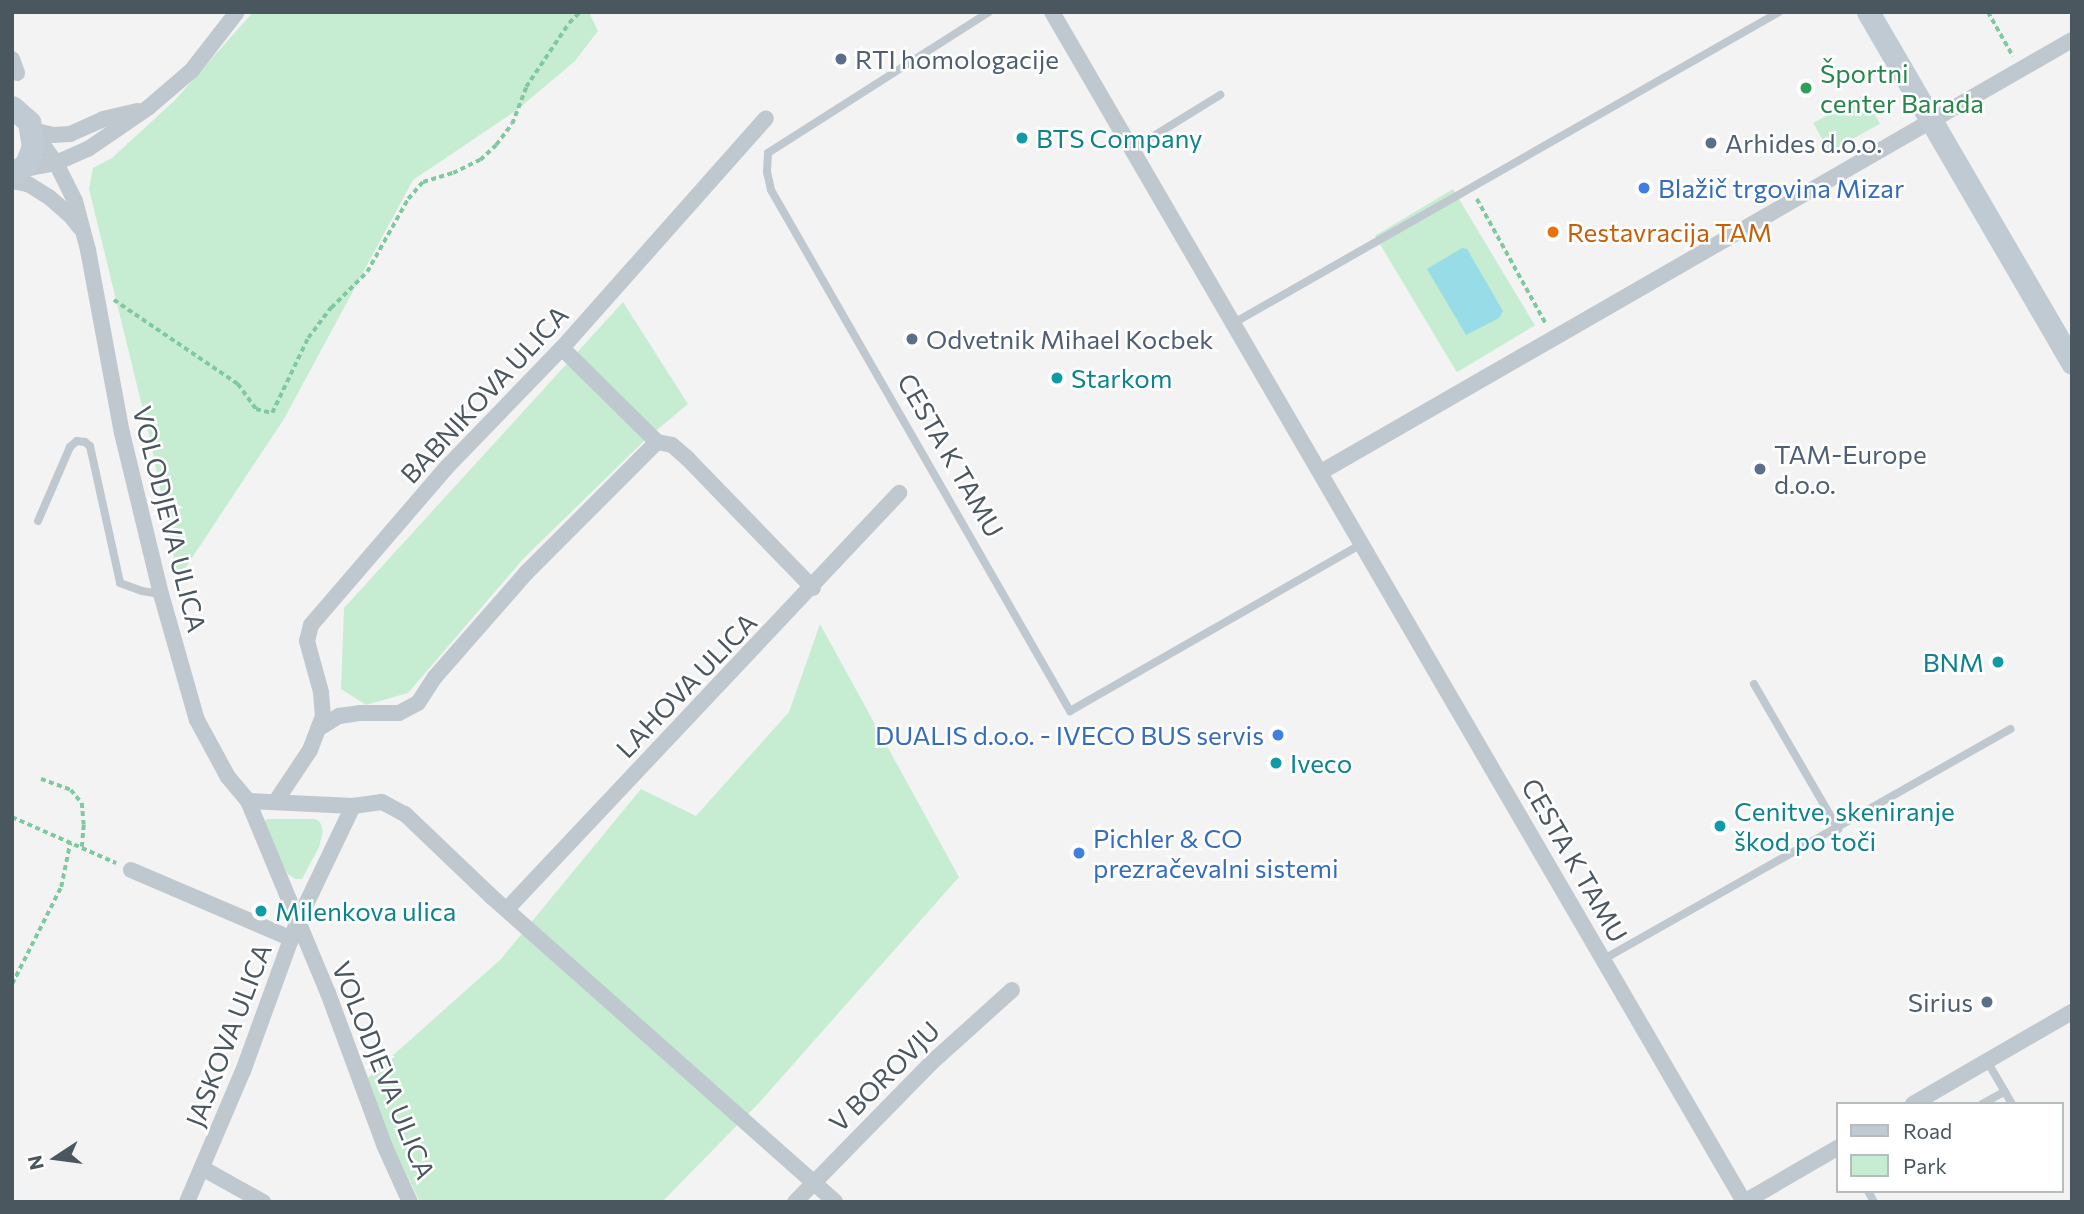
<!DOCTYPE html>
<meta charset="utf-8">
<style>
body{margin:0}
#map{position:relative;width:2084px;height:1214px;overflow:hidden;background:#f4f3f3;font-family:Commissioner,sans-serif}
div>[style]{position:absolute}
.green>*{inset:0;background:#c6edd2;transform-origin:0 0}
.water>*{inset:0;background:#97dce6}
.path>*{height:3.5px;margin-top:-1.75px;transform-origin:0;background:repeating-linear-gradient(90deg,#80c9a0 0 5px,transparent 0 8.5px)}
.lane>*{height:8px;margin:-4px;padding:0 4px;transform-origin:4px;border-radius:4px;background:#bfc8ce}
.street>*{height:16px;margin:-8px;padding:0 8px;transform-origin:8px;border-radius:8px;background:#bfc8ce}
.secondary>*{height:23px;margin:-11.5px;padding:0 11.5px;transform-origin:11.5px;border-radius:11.5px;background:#c0cad2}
.dots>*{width:19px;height:19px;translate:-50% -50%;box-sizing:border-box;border:4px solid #fff;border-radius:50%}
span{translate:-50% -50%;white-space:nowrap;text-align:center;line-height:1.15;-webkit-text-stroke:5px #fff;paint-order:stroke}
.service-label{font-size:26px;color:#4e5e75}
.left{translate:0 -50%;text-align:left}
.right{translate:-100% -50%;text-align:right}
.leisure-label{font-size:26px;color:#27864d}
.culture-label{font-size:26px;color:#0d838f}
.shop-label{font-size:26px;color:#366cbe}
.food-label{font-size:26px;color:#c56008}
.street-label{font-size:26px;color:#4b575f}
.frame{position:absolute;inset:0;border:14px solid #4b575f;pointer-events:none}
.legend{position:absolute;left:1836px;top:1102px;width:228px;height:91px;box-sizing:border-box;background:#fff;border:2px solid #b7bcbf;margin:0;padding:9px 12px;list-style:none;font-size:21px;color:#4b575f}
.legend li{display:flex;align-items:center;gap:14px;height:35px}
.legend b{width:35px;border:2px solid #b7bcbf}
.north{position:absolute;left:21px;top:1123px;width:70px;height:70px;-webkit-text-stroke:5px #fff;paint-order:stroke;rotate:257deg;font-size:19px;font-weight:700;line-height:28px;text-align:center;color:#4b575f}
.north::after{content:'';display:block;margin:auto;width:24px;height:32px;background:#4b575f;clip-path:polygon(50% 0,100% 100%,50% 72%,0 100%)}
</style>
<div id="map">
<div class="green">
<i style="clip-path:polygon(253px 12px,589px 12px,598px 31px,575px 61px,517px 110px,413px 180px,284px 419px,178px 579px,151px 443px,89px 189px,93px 168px,112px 158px,175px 100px)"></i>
<i style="left:1864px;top:95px;width:33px;height:58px;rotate:61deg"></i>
<i style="left:1453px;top:189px;width:159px;height:91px;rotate:59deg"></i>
<i style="clip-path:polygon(623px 302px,688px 404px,646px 439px,523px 559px,408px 693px,366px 705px,341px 689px,344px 608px)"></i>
<i style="clip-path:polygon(820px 624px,959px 877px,758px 1104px,662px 1202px,420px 1202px,362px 1083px,501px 959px,641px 789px,696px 816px,789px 712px)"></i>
<i style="clip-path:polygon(267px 819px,315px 819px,320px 822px,323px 831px,319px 847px,302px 879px,295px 879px,288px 874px,281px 863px,263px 824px)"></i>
</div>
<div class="water">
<i style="clip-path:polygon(1462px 248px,1467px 249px,1503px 311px,1499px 318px,1466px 335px,1427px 269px)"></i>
</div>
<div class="path">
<i style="left:1988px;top:12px;width:51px;rotate:60.4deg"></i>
<i style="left:1477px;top:199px;width:143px;rotate:61.1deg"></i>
<i style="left:114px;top:300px;width:150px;rotate:34.1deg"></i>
<i style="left:238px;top:384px;width:31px;rotate:54deg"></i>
<i style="left:256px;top:409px;width:16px;rotate:14deg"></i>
<i style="left:272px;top:413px;width:83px;rotate:-64.4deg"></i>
<i style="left:308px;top:338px;width:38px;rotate:-53deg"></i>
<i style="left:331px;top:308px;width:51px;rotate:-45deg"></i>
<i style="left:367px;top:272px;width:84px;rotate:-60.7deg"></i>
<i style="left:408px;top:199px;width:23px;rotate:-49deg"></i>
<i style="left:423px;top:182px;width:31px;rotate:-17deg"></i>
<i style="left:453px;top:173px;width:30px;rotate:-26deg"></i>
<i style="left:480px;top:160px;width:22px;rotate:-43deg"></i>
<i style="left:496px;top:145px;width:26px;rotate:-53deg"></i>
<i style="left:512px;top:124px;width:40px;rotate:-69deg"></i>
<i style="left:526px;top:87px;width:77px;rotate:-56.1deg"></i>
<i style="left:569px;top:23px;width:16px;rotate:-45deg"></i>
<i style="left:41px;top:779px;width:32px;rotate:20deg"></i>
<i style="left:71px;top:790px;width:17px;rotate:50deg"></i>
<i style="left:82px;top:803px;width:22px;rotate:85deg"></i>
<i style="left:84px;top:825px;width:22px;rotate:95deg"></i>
<i style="left:12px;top:817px;width:114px;rotate:23.9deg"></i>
<i style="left:12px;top:984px;width:109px;rotate:-63.2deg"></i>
<i style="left:61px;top:887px;width:45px;rotate:-78.4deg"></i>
</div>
<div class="lane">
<i style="left:989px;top:12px;width:262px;rotate:147.5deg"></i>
<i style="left:768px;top:153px;width:19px;rotate:93deg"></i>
<i style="left:767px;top:172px;width:18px;rotate:77deg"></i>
<i style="left:771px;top:190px;width:601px;rotate:60.15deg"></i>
<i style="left:1070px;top:711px;width:338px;rotate:-29.8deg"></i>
<i style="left:1131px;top:150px;width:105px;rotate:-31.7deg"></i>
<i style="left:1232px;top:324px;width:630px;rotate:-29.7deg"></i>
<i style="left:38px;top:521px;width:81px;rotate:-66.6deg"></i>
<i style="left:70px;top:447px;width:9px;rotate:-41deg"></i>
<i style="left:77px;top:441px;width:8px;rotate:7deg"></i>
<i style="left:85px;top:442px;width:6px;rotate:39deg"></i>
<i style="left:90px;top:446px;width:140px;rotate:77.6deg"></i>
<i style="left:120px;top:583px;width:23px;rotate:20deg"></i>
<i style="left:142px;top:591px;width:19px;rotate:9deg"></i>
<i style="left:1754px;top:684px;width:168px;rotate:59.9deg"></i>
<i style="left:1604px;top:959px;width:467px;rotate:-29.5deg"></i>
<i style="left:1987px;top:1061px;width:50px;rotate:59.8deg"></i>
<i style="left:1982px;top:1104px;width:26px;rotate:-29deg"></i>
<i style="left:1868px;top:1191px;width:13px;rotate:61deg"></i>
</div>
<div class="street">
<i style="left:1052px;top:12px;width:1377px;rotate:59.82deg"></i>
<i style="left:12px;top:59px;width:15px;rotate:70deg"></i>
<i style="left:32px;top:130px;width:41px;rotate:54deg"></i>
<i style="left:56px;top:163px;width:42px;rotate:63.4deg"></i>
<i style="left:75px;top:201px;width:51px;rotate:75.1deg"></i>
<i style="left:88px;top:250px;width:186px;rotate:79.5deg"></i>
<i style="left:122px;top:433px;width:166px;rotate:76.4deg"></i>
<i style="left:161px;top:594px;width:131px;rotate:74.1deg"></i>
<i style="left:197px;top:720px;width:65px;rotate:61.5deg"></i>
<i style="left:228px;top:777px;width:31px;rotate:50deg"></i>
<i style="left:248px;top:801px;width:105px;rotate:2.7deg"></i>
<i style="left:353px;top:806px;width:29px;rotate:-8deg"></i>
<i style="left:382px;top:802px;width:26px;rotate:28deg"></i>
<i style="left:405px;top:814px;width:120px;rotate:43.7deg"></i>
<i style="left:492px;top:897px;width:459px;rotate:41.6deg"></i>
<i style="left:32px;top:130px;width:22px;rotate:13deg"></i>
<i style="left:53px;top:135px;width:17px;rotate:-3deg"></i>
<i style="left:70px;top:134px;width:36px;rotate:-24deg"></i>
<i style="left:103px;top:119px;width:35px;rotate:-13deg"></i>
<i style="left:20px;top:170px;width:37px;rotate:-11deg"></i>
<i style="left:56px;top:163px;width:35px;rotate:-24deg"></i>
<i style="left:88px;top:149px;width:74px;rotate:-34.5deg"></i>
<i style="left:149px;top:107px;width:57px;rotate:-40.7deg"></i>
<i style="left:192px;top:70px;width:73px;rotate:-52.2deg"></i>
<i style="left:12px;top:181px;width:16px;rotate:11deg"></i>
<i style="left:28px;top:184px;width:25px;rotate:32deg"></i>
<i style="left:49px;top:197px;width:28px;rotate:41deg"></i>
<i style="left:70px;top:215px;width:16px;rotate:52deg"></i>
<i style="left:562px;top:348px;width:134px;rotate:44.7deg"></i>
<i style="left:1321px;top:472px;width:866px;rotate:-29.91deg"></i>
<i style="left:318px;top:729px;width:25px;rotate:-32deg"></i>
<i style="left:339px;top:716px;width:22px;rotate:-8deg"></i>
<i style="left:361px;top:713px;width:38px"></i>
<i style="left:399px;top:713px;width:21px;rotate:-28deg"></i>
<i style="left:418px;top:703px;width:31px;rotate:-57deg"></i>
<i style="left:435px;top:677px;width:138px;rotate:-48.8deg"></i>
<i style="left:526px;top:573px;width:185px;rotate:-45deg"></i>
<i style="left:657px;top:442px;width:15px;rotate:11deg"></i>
<i style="left:672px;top:445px;width:20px;rotate:41deg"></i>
<i style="left:687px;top:458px;width:181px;rotate:45.9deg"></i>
<i style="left:248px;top:801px;width:208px;rotate:67.4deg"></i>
<i style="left:328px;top:993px;width:164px;rotate:69.7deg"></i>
<i style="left:385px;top:1147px;width:60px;rotate:65.6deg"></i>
<i style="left:276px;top:801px;width:61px;rotate:-56.3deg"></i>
<i style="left:310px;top:750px;width:36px;rotate:-69deg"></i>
<i style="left:323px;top:716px;width:24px;rotate:-95deg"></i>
<i style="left:321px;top:692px;width:53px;rotate:-105.4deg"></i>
<i style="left:307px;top:641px;width:16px;rotate:-76deg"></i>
<i style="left:311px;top:625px;width:206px;rotate:-49.3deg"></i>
<i style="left:445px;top:469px;width:168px;rotate:-46deg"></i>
<i style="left:562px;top:348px;width:307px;rotate:-48.4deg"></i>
<i style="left:131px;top:870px;width:175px;rotate:23.2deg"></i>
<i style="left:507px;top:909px;width:572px;rotate:-46.7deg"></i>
<i style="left:1913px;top:1104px;width:184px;rotate:-30.1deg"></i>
<i style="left:202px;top:1168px;width:70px;rotate:29.1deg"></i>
<i style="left:187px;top:1202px;width:142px;rotate:-66.9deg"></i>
<i style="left:243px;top:1071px;width:158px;rotate:-70deg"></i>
<i style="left:297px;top:923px;width:130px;rotate:-64.4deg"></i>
<i style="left:795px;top:1202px;width:194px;rotate:-45.6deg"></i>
<i style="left:931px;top:1063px;width:109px;rotate:-42deg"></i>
<i style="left:1744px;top:1202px;width:108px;rotate:-30.1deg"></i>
</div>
<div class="secondary">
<i style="left:1868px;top:12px;width:406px;rotate:59.8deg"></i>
<i style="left:12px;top:107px;width:23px;rotate:41deg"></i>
<i style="left:29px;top:122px;width:24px;rotate:81deg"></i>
<i style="left:33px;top:146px;width:19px;rotate:111deg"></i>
<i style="left:26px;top:164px;width:17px;rotate:144deg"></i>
</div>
<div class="dots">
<i style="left:841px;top:59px;background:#5c6f8a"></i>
<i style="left:1806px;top:88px;background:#2e9e5b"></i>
<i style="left:1022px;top:138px;background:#0f9aa8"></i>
<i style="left:1711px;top:143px;background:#5c6f8a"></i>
<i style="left:1644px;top:188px;background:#3f7fe0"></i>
<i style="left:1553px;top:232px;background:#e8710a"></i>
<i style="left:912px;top:339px;background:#5c6f8a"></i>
<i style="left:1057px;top:378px;background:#0f9aa8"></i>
<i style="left:1760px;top:469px;background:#5c6f8a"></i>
<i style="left:1998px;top:662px;background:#0f9aa8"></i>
<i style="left:1278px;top:735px;background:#3f7fe0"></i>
<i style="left:1276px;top:763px;background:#0f9aa8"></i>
<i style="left:1720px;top:826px;background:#0f9aa8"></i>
<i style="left:1079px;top:853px;background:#3f7fe0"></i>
<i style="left:261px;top:911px;background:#0f9aa8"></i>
<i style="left:1987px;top:1002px;background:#5c6f8a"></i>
</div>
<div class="service-label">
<span class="left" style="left:855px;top:59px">RTI homologacije</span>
<span class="left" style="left:1725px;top:143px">Arhides d.o.o.</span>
<span class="left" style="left:926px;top:339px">Odvetnik Mihael Kocbek</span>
<span class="left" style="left:1774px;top:469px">TAM-Europe<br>d.o.o.</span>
<span class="right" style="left:1973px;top:1002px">Sirius</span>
</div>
<div class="leisure-label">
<span class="left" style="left:1820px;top:88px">Športni<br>center Barada</span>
</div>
<div class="culture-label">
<span class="left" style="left:1036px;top:138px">BTS Company</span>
<span class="left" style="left:1071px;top:378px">Starkom</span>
<span class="right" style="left:1984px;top:662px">BNM</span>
<span class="left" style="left:1290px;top:763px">Iveco</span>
<span class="left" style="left:1734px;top:826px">Cenitve, skeniranje<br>škod po toči</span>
<span class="left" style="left:275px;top:911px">Milenkova ulica</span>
</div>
<div class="shop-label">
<span class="left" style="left:1658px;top:188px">Blažič trgovina Mizar</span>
<span class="right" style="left:1264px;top:735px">DUALIS d.o.o. - IVECO BUS servis</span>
<span class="left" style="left:1093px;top:853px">Pichler &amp; CO<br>prezračevalni sistemi</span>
</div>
<div class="food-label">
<span class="left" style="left:1567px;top:232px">Restavracija TAM</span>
</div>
<div class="street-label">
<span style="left:484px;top:394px;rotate:-47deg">BABNIKOVA ULICA</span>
<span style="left:951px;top:455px;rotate:60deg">CESTA K TAMU</span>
<span style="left:170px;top:519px;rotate:76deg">VOLODJEVA ULICA</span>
<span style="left:686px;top:685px;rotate:-46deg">LAHOVA ULICA</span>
<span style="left:1575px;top:860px;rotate:60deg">CESTA K TAMU</span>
<span style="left:228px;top:1035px;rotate:-69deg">JASKOVA ULICA</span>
<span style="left:384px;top:1070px;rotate:68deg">VOLODJEVA ULICA</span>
<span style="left:884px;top:1076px;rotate:-45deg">V BOROVJU</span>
</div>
<div class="frame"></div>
<ul class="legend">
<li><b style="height:9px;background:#c0cad2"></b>Road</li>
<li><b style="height:19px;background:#c6edd2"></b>Park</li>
</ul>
<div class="north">N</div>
</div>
